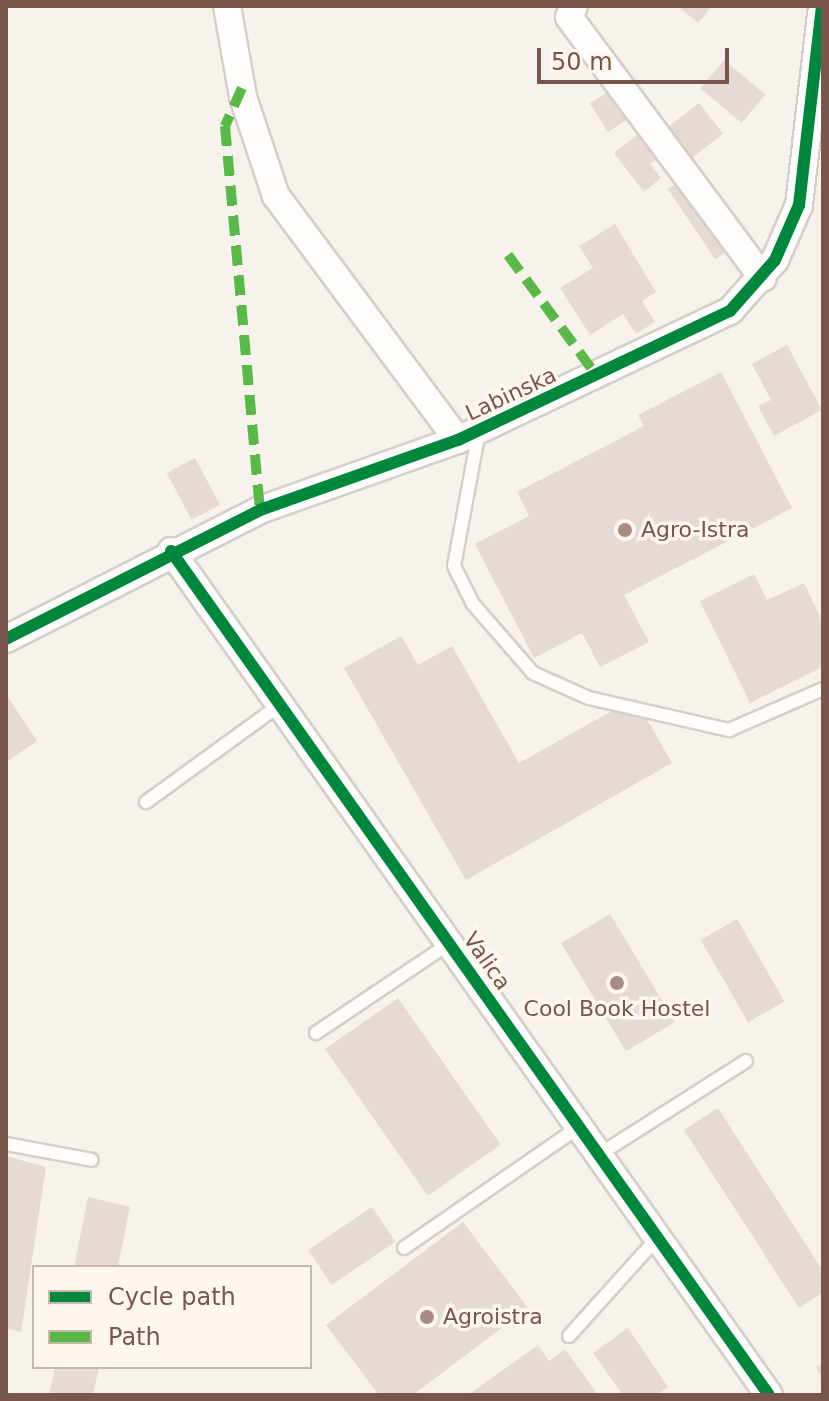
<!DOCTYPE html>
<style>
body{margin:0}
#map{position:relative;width:829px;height:1401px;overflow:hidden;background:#f8f2ed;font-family:"DejaVu Sans",sans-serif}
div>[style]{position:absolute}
.building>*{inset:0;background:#e5dad4;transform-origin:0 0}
.roads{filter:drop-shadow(2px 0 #d7cec9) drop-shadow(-2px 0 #d7cec9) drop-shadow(0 2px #d7cec9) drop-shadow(0 -2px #d7cec9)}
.lane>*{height:12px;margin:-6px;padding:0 6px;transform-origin:6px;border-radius:6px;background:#fefdfc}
.street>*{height:26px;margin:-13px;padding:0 13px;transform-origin:13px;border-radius:13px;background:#fefdfc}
.quiet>*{height:10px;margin-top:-5px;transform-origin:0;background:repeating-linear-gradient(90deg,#58b947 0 20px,transparent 0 30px)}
.cycleway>*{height:12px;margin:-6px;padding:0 6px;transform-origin:6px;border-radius:6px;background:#00873e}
.dots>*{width:22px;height:22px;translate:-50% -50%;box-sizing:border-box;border:4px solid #fff7ee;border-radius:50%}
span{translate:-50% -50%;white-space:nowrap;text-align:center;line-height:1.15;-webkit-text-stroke:7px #fff7ee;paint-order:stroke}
.street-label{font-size:22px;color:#78564b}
.poi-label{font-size:22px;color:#78564b}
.left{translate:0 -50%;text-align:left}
.frame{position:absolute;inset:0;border:8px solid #78564b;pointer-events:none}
.legend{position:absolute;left:32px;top:1265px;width:280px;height:104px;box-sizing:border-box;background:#fff7ee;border:2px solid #c9b7ad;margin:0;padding:10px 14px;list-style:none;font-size:24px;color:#78564b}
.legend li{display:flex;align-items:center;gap:16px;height:40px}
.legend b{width:40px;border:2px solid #c9b7ad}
.scale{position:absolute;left:537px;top:48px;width:192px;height:36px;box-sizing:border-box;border:4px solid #78564b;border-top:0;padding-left:10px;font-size:24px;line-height:28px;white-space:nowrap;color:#78564b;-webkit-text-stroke:6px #fff7ee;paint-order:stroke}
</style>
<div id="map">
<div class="building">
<i style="clip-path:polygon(678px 6px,712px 6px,698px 23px)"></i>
<i style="left:724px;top:60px;width:54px;height:37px;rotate:40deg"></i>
<i style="left:611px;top:90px;width:34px;height:25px;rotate:58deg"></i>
<i style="left:699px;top:103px;width:39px;height:39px;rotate:52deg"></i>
<i style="clip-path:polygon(640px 133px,659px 158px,650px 164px,661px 178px,644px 192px,614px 153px)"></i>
<i style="left:681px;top:180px;width:85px;height:16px;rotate:56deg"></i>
<i style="clip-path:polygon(615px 224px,656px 292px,642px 301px,655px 322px,636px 334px,623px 314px,590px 335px,560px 288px,593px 268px,579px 246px)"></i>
<i style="clip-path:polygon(787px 345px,822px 410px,774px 436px,758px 406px,771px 400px,752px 364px)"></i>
<i style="clip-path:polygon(721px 372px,792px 508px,624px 595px,649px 642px,600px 667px,582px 633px,534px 658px,475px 544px,529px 516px,517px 492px,644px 426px,638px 415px)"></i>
<i style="left:195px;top:458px;width:53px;height:32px;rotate:62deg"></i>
<i style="clip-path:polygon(754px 574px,767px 600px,804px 583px,823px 623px,823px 667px,750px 703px,700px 601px)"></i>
<i style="clip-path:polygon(401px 636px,418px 665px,452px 646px,519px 763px,635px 698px,672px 763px,466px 880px,344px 668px)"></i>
<i style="clip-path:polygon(6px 694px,37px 741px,6px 762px)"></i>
<i style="left:610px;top:914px;width:126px;height:57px;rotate:59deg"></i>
<i style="left:737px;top:919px;width:95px;height:42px;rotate:60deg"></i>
<i style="left:398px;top:998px;width:179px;height:89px;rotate:55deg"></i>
<i style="clip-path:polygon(718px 1108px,823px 1271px,823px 1292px,799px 1308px,684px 1130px)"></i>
<i style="clip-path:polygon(6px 1156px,46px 1167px,21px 1332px,6px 1328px)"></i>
<i style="clip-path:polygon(88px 1197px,130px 1207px,118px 1267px,74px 1267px)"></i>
<i style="left:372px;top:1207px;width:42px;height:77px;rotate:56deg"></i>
<i style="clip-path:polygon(463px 1222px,528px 1308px,413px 1395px,379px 1395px,326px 1325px)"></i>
<i style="clip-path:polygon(628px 1328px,668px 1387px,656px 1395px,623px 1395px,593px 1353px)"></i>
<i style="clip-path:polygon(538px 1345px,549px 1361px,565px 1349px,598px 1395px,468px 1395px)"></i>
<i style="clip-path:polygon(823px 1363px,823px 1381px,816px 1367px)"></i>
<i style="clip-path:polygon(55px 1367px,99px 1367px,93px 1395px,49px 1395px)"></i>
</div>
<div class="roads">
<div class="lane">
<i style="left:479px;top:431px;width:137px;rotate:100.5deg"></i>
<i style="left:454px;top:566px;width:42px;rotate:63.4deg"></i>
<i style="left:473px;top:604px;width:91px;rotate:49deg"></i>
<i style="left:533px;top:673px;width:61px;rotate:24.1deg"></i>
<i style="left:589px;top:698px;width:144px;rotate:12.9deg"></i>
<i style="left:729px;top:730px;width:103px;rotate:-23.6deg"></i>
<i style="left:146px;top:802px;width:167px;rotate:-36deg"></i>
<i style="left:316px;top:1033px;width:161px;rotate:-33.9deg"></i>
<i style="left:6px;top:1144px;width:87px;rotate:10.5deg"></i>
<i style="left:600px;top:1154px;width:173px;rotate:-32.5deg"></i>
<i style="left:404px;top:1248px;width:214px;rotate:-34.7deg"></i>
<i style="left:569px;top:1336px;width:133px;rotate:-48deg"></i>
</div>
<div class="street">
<i style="left:227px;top:6px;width:92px;rotate:80deg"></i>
<i style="left:243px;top:97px;width:104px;rotate:71.6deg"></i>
<i style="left:276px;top:196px;width:304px;rotate:53.3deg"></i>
<i style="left:574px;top:6px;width:12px;rotate:114deg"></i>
<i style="left:569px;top:17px;width:325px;rotate:53.4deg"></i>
<i style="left:171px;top:551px;width:1034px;rotate:54.68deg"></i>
<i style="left:6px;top:639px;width:285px;rotate:-26.9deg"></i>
<i style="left:260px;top:510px;width:210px;rotate:-19.5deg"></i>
<i style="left:458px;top:440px;width:301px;rotate:-25.4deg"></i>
<i style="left:730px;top:311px;width:68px;rotate:-48.6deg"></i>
<i style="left:775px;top:260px;width:60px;rotate:-66.4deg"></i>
<i style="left:799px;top:205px;width:200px;rotate:-83.4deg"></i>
</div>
</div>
<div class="quiet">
<i style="left:242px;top:88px;width:42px;rotate:114.1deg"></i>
<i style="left:225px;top:126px;width:386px;rotate:84.8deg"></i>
<i style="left:508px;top:255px;width:150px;rotate:53.7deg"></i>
</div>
<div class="cycleway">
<i style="left:171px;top:551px;width:1034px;rotate:54.68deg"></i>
<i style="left:6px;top:639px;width:285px;rotate:-26.9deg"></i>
<i style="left:260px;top:510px;width:210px;rotate:-19.5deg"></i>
<i style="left:458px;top:440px;width:301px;rotate:-25.4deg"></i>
<i style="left:730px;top:311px;width:68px;rotate:-48.6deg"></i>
<i style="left:775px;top:260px;width:60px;rotate:-66.4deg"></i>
<i style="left:799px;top:205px;width:200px;rotate:-83.4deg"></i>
</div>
<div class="dots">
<i style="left:625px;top:530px;background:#a58d84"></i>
<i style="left:617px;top:983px;background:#a58d84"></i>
<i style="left:427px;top:1317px;background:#a58d84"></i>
</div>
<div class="street-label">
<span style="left:511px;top:394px;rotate:-25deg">Labinska</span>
<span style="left:487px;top:961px;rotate:55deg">Valica</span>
</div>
<div class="poi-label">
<span class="left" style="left:641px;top:530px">Agro-Istra</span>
<span style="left:617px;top:1009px">Cool Book Hostel</span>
<span class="left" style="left:443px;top:1317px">Agroistra</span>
</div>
<div class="frame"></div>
<ul class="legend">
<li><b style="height:10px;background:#00873e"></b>Cycle path</li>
<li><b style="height:10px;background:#58b947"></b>Path</li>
</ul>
<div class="scale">50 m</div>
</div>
